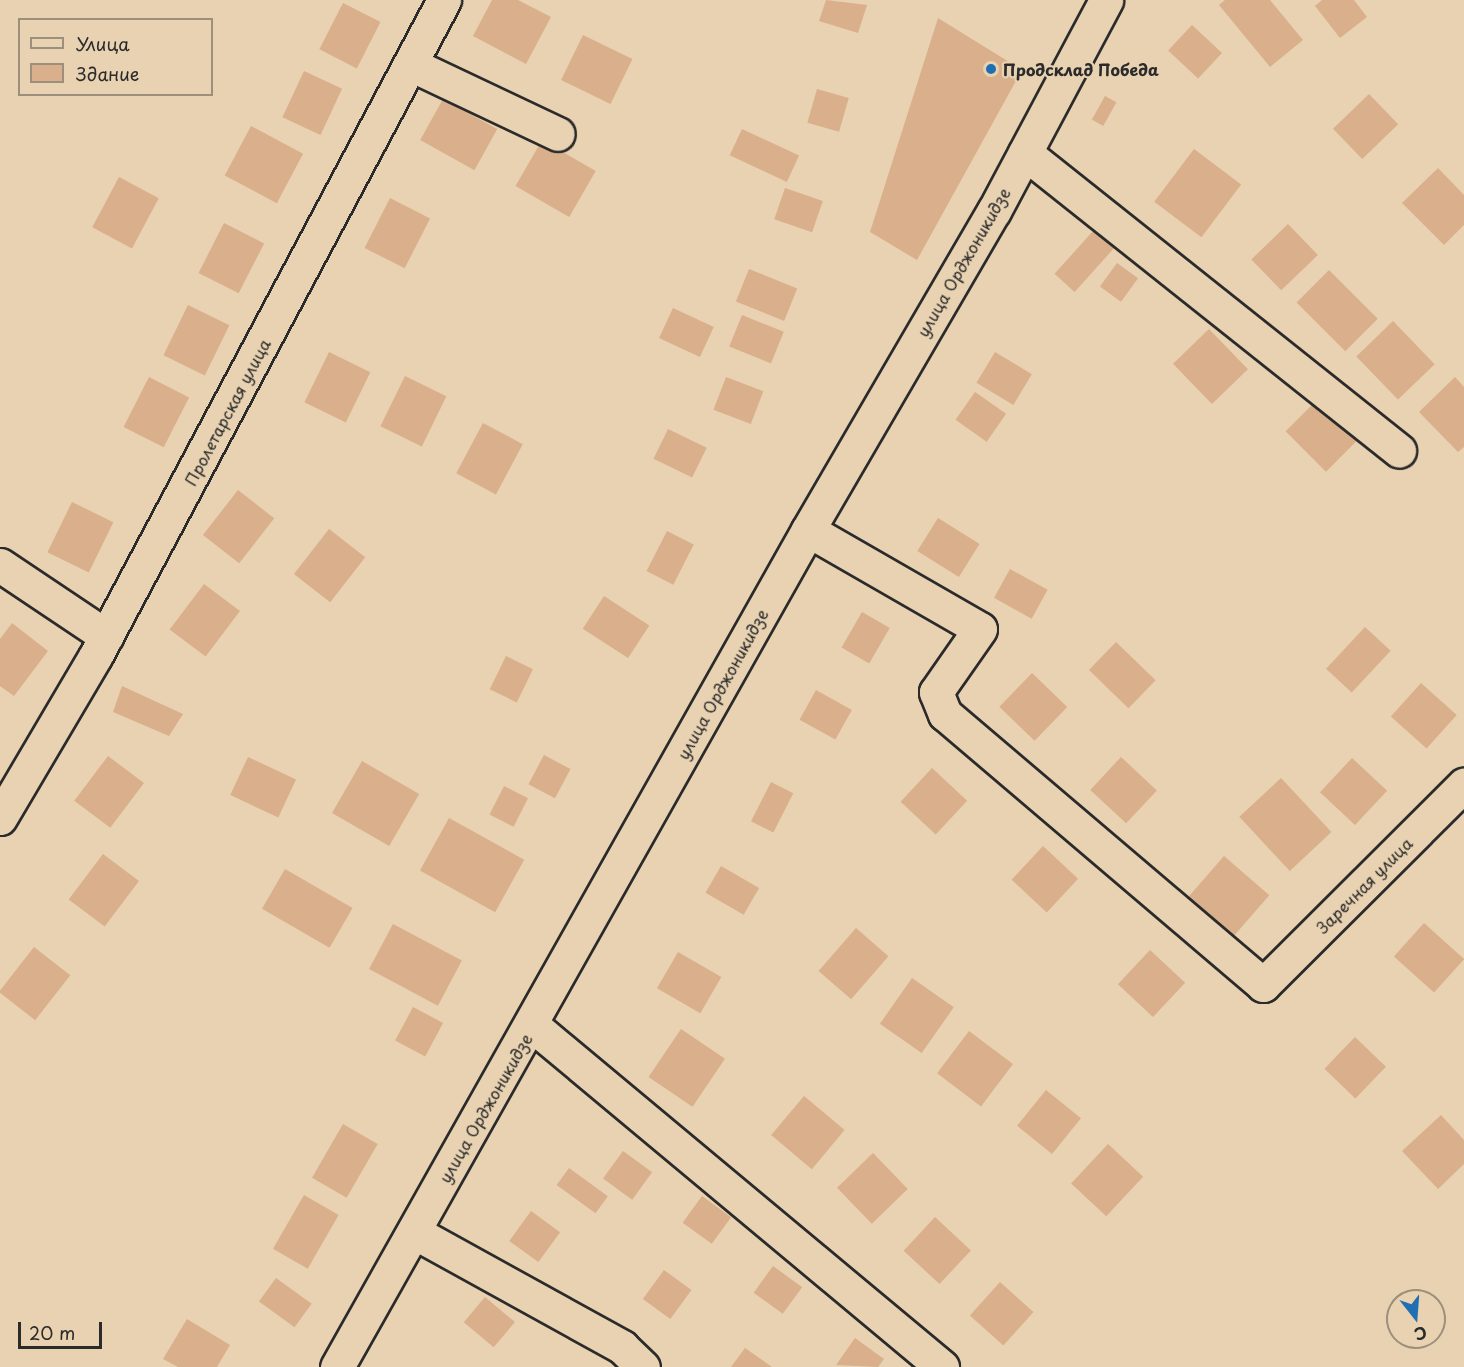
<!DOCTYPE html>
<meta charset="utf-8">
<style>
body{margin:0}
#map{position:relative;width:1464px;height:1367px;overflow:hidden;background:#e8d2b1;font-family:"Playpen Sans",sans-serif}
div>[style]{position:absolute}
.building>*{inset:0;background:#daaf8b;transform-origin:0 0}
.roads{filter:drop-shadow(2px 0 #2b2b2b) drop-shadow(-2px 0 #2b2b2b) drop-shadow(0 2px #2b2b2b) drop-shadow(0 -2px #2b2b2b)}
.minor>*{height:33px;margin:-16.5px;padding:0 16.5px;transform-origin:16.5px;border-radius:16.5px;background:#e8d2b1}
.dots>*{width:16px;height:16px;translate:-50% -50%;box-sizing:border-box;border:3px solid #e8d2b1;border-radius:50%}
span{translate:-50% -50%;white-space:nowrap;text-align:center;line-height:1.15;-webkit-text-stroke:4.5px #e8d2b1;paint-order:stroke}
.poi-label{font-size:16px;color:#2b2b2b;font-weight:700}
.left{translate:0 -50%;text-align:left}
.street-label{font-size:16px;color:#2b2b2b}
.legend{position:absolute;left:18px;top:18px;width:195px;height:78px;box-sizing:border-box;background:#e8d2b1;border:2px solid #9c8f7b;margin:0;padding:8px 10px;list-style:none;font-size:18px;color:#2b2b2b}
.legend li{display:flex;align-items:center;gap:12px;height:30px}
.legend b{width:30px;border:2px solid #9c8f7b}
.north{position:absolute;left:1386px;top:1289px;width:60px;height:60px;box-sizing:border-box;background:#e8d2b1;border:2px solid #9c8f7b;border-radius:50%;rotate:163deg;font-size:16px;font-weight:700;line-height:24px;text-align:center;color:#2b2b2b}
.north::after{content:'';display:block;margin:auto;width:21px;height:27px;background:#1f6fb2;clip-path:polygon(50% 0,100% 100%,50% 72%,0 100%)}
.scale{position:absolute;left:18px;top:1322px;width:84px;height:27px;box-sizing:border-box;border:3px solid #2b2b2b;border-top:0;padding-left:8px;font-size:18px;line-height:21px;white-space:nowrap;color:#2b2b2b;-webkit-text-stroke:4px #e8d2b1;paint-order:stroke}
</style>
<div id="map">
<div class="building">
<i style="clip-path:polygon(492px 0,518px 0,551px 17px,526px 64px,473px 36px)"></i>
<i style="clip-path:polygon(826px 0,867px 5px,858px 33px,819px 21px)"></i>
<i style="clip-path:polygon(1225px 0,1270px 0,1303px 40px,1270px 67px,1219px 5px)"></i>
<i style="clip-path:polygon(1322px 0,1354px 0,1367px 17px,1340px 38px,1315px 6px)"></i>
<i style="left:343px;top:3px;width:42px;height:52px;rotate:27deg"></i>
<i style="clip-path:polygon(938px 18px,1022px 70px,917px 260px,870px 232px)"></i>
<i style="left:1192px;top:25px;width:41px;height:35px;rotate:43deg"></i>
<i style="left:583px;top:35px;width:55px;height:50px;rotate:26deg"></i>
<i style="left:304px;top:71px;width:42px;height:51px;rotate:25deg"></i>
<i style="left:817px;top:89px;width:33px;height:35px;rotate:16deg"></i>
<i style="left:1369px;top:94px;width:42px;height:50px;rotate:46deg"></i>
<i style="left:1105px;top:96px;width:13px;height:27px;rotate:29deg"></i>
<i style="left:443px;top:99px;width:62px;height:47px;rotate:29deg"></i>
<i style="left:251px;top:126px;width:59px;height:56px;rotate:28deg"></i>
<i style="left:742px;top:129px;width:63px;height:29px;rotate:25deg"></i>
<i style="left:542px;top:140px;width:62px;height:53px;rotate:30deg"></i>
<i style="left:1194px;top:149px;width:59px;height:66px;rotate:37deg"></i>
<i style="clip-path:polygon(1438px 168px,1464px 195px,1464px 225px,1444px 245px,1402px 203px)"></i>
<i style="left:119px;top:177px;width:45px;height:57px;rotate:28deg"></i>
<i style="left:785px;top:188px;width:40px;height:33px;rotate:19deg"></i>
<i style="left:390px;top:198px;width:45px;height:56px;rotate:27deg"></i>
<i style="left:224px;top:223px;width:45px;height:56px;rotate:27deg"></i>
<i style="left:1288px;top:224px;width:43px;height:51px;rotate:46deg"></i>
<i style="left:1094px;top:230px;width:27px;height:59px;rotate:42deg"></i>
<i style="left:1117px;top:263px;width:26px;height:29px;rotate:36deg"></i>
<i style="left:749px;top:269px;width:52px;height:35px;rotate:22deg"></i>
<i style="left:1329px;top:270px;width:69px;height:46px;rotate:45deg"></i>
<i style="left:188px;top:305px;width:46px;height:56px;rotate:26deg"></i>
<i style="left:673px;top:308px;width:45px;height:33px;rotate:25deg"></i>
<i style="left:742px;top:315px;width:45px;height:34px;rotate:22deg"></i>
<i style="left:1393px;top:321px;width:60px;height:51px;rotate:46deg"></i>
<i style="left:1209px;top:329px;width:56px;height:50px;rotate:46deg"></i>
<i style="left:329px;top:352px;width:46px;height:56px;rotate:26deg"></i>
<i style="left:995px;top:352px;width:43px;height:36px;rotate:31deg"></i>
<i style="left:405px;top:376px;width:46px;height:56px;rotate:26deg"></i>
<i style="left:149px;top:377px;width:45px;height:56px;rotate:27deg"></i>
<i style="left:726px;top:377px;width:40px;height:35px;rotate:21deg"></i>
<i style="clip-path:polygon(1455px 377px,1464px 387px,1464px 447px,1458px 452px,1419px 412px)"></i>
<i style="left:975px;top:392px;width:38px;height:34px;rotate:35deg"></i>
<i style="left:1321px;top:396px;width:57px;height:50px;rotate:45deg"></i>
<i style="left:483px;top:423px;width:45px;height:57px;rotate:28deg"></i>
<i style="left:668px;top:429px;width:43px;height:33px;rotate:26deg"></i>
<i style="left:238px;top:490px;width:46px;height:57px;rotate:38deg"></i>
<i style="left:72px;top:502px;width:46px;height:56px;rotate:26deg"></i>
<i style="left:938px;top:518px;width:49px;height:39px;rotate:32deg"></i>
<i style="left:329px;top:529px;width:46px;height:57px;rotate:38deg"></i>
<i style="left:667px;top:531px;width:30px;height:45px;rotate:27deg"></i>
<i style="left:1010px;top:569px;width:43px;height:33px;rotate:29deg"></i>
<i style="left:204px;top:584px;width:45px;height:57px;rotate:37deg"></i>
<i style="left:604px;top:596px;width:54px;height:39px;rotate:33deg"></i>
<i style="left:862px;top:612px;width:32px;height:41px;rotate:30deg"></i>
<i style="clip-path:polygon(12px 623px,48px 651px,14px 696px,0 686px,0 639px)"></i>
<i style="left:1365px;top:627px;width:35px;height:57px;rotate:43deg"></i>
<i style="left:1116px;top:642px;width:55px;height:39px;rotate:44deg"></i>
<i style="left:506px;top:656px;width:30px;height:37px;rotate:26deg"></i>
<i style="left:1032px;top:673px;width:49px;height:47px;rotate:44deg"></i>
<i style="left:1421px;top:683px;width:48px;height:45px;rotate:42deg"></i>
<i style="clip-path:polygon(122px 686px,183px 714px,169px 736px,113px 712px)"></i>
<i style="left:816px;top:690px;width:41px;height:34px;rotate:29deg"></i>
<i style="left:544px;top:755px;width:30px;height:33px;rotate:28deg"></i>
<i style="left:108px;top:756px;width:45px;height:56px;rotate:37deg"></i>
<i style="left:248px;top:757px;width:53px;height:42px;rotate:25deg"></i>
<i style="left:1121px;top:757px;width:49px;height:45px;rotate:43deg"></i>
<i style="left:1352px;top:758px;width:48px;height:47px;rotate:43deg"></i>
<i style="left:362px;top:761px;width:66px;height:60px;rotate:30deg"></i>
<i style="left:932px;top:768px;width:48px;height:46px;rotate:43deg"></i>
<i style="left:1281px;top:778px;width:74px;height:57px;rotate:47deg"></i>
<i style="left:771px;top:782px;width:25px;height:44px;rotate:27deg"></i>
<i style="left:504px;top:786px;width:27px;height:32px;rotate:27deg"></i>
<i style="left:449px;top:818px;width:86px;height:60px;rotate:29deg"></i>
<i style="left:1043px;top:846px;width:48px;height:46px;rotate:43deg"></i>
<i style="left:103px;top:854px;width:45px;height:57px;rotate:37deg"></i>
<i style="left:1224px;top:856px;width:60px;height:55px;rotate:41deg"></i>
<i style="left:721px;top:866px;width:44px;height:31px;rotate:30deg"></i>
<i style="left:285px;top:869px;width:78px;height:46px;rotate:30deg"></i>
<i style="left:1424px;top:923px;width:54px;height:45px;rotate:42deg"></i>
<i style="left:393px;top:924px;width:78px;height:51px;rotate:28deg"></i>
<i style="left:856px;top:928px;width:43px;height:57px;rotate:41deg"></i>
<i style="left:34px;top:947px;width:46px;height:57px;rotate:38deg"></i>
<i style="left:1150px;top:950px;width:48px;height:47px;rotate:43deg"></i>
<i style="left:678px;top:952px;width:50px;height:42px;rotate:30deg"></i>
<i style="left:912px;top:978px;width:51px;height:56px;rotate:35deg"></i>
<i style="left:413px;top:1007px;width:34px;height:38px;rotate:28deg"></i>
<i style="left:681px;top:1029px;width:53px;height:58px;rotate:34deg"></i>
<i style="left:969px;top:1031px;width:55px;height:53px;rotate:37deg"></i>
<i style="left:1355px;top:1037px;width:43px;height:44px;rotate:44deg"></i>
<i style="left:1046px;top:1090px;width:45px;height:46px;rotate:39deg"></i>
<i style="left:804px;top:1096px;width:53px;height:51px;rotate:40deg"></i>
<i style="clip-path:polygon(1441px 1115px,1464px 1140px,1464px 1164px,1438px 1189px,1402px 1151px)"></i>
<i style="left:343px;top:1124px;width:40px;height:62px;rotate:30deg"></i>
<i style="left:1108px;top:1144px;width:48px;height:54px;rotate:43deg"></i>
<i style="left:623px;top:1151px;width:36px;height:34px;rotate:36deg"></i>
<i style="left:873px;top:1153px;width:50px;height:50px;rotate:46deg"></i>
<i style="left:569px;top:1168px;width:48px;height:21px;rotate:36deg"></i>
<i style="left:304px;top:1195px;width:40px;height:62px;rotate:30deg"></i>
<i style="left:702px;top:1196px;width:36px;height:33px;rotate:36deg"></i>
<i style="left:531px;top:1211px;width:36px;height:37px;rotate:36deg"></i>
<i style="left:935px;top:1217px;width:49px;height:46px;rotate:43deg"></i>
<i style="left:773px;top:1266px;width:36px;height:33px;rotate:36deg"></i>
<i style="left:664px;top:1270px;width:34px;height:36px;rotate:36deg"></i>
<i style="left:276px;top:1278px;width:44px;height:29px;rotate:36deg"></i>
<i style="left:1000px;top:1282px;width:45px;height:45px;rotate:42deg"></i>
<i style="left:485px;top:1297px;width:39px;height:33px;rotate:40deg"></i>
<i style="clip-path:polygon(187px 1319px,230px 1345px,217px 1367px,178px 1367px,163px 1359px)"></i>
<i style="clip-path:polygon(855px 1338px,884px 1359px,878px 1367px,836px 1365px)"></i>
<i style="clip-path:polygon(745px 1348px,772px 1367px,731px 1367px)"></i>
</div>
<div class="roads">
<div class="minor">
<i style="left:412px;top:65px;width:161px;rotate:25.3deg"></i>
<i style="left:1025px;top:153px;width:478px;rotate:38.5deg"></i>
<i style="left:808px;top:530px;width:198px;rotate:29.9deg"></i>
<i style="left:980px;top:629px;width:77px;rotate:124.9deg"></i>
<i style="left:936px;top:692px;width:24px;rotate:68deg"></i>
<i style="left:945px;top:714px;width:418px;rotate:40.4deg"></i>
<i style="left:1263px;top:985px;width:284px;rotate:-44.9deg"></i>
<i style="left:0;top:565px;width:128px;rotate:33.8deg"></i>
<i style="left:0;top:818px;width:189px;rotate:-59.5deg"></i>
<i style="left:96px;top:655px;width:742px;rotate:-62.02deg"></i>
<i style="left:532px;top:1025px;width:534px;rotate:39.83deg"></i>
<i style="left:414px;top:1232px;width:238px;rotate:28.9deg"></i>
<i style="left:622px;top:1347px;width:29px;rotate:44deg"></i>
<i style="left:337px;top:1367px;width:960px;rotate:-60.63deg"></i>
<i style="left:808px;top:530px;width:369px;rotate:-59.8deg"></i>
<i style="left:994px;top:211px;width:239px;rotate:-62deg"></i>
</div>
</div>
<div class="dots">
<i style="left:991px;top:69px;background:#1f6fb2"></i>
</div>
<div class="poi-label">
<span class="left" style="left:1003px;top:69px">Продсклад Победа</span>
</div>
<div class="street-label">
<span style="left:963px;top:262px;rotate:-60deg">улица Орджоникидзе</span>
<span style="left:227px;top:412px;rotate:-62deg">Пролетарская улица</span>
<span style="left:722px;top:684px;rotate:-61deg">улица Орджоникидзе</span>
<span style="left:1364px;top:885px;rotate:-45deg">Заречная улица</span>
<span style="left:485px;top:1108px;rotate:-60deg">улица Орджоникидзе</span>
</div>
<ul class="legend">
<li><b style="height:8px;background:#e8d2b1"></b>Улица</li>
<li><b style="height:16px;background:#daaf8b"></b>Здание</li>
</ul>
<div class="north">С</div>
<div class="scale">20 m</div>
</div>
